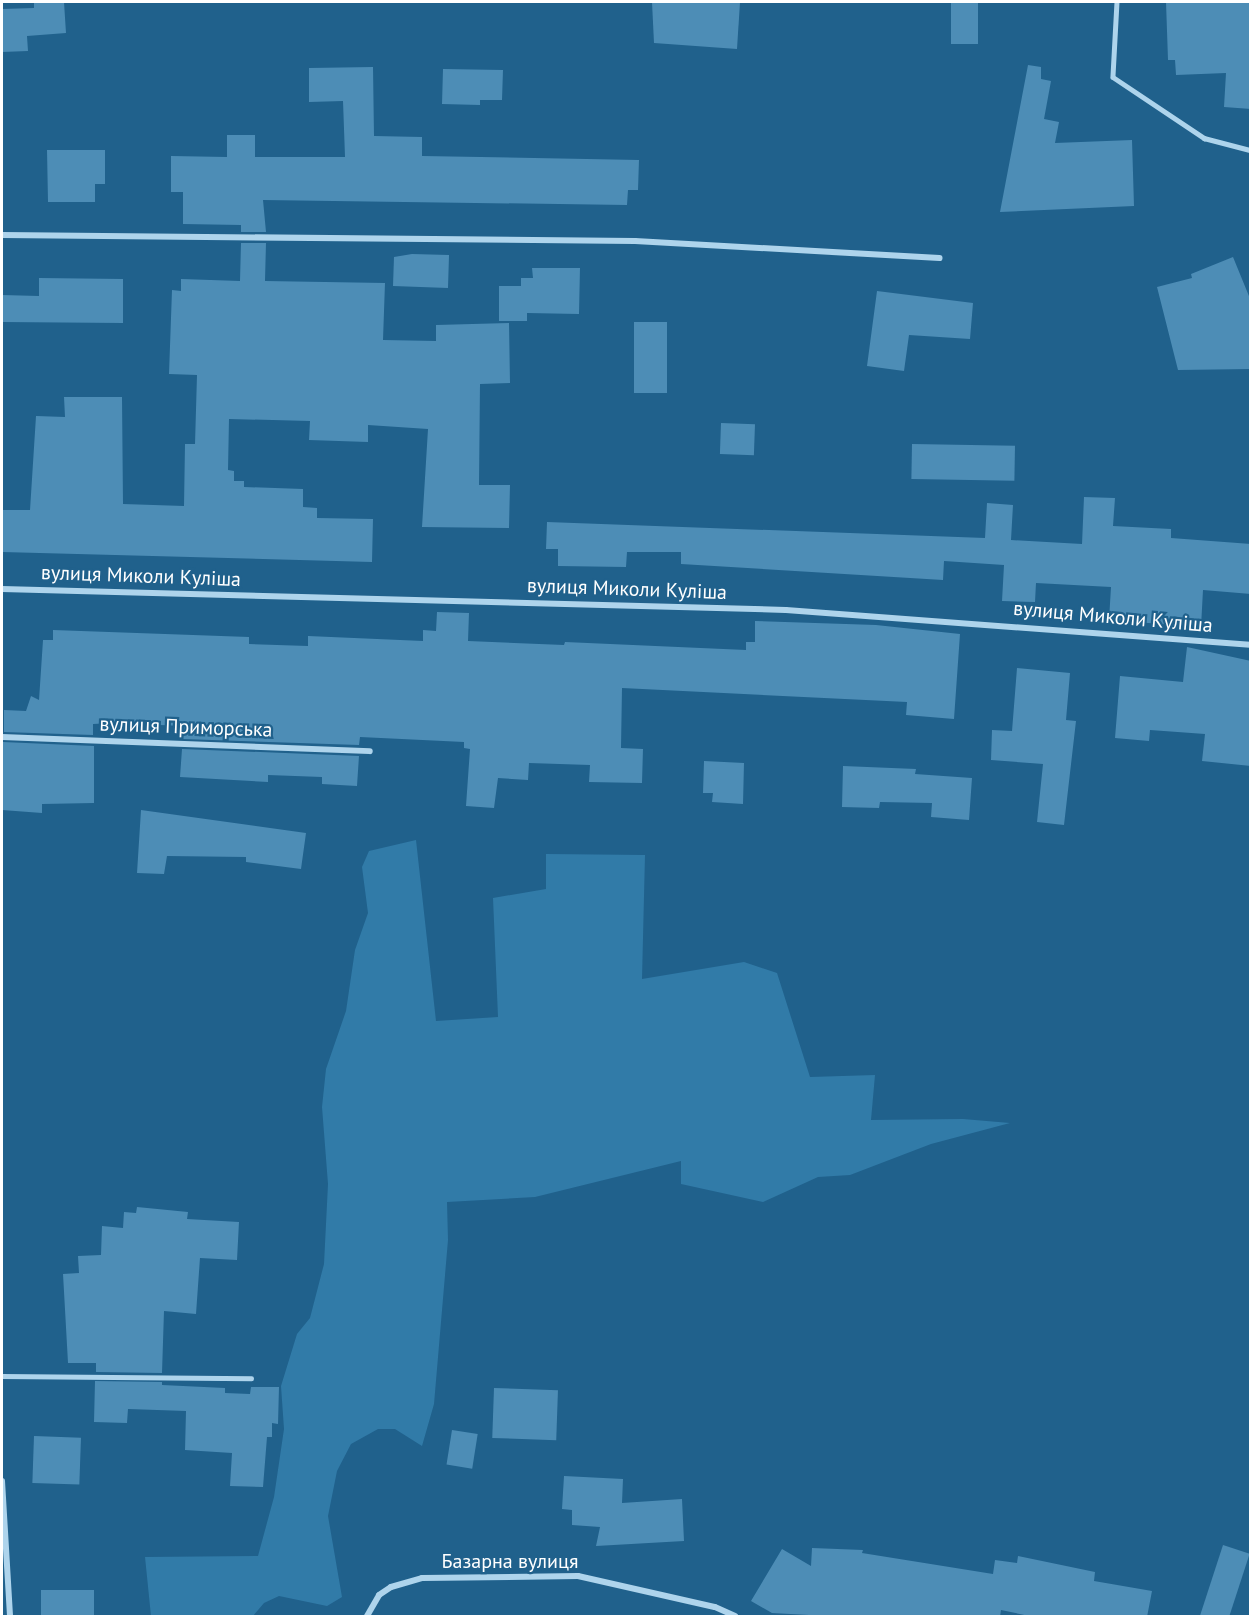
<!DOCTYPE html>
<meta charset="utf-8">
<style>
body{margin:0}
#map{position:relative;width:1252px;height:1618px;overflow:hidden;background:#20618c;font-family:"PT Sans",sans-serif}
div>[style]{position:absolute}
.green>*{inset:0;background:#317ba8}
.building>*{inset:0;background:#4d8db6;transform-origin:0 0}
.service>*{height:4.5px;margin:-2.25px;padding:0 2.25px;transform-origin:2.25px;border-radius:2.25px;background:#aed4ec}
.minor>*{height:6px;margin:-3px;padding:0 3px;transform-origin:3px;border-radius:3px;background:#aed4ec}
span{translate:-50% -50%;white-space:nowrap;text-align:center;line-height:1.15;-webkit-text-stroke:4.5px #20618c;paint-order:stroke}
.street-label{font-size:20px;color:#fff}
.frame{position:absolute;inset:0;border:3px solid #fff;pointer-events:none}
</style>
<div id="map">
<div class="green">
<i style="clip-path:polygon(416px 840px,436px 1021px,498px 1017px,493px 898px,546px 889px,546px 854px,645px 855px,642px 979px,744px 962px,777px 973px,810px 1077px,875px 1075px,871px 1120px,963px 1119px,1010px 1123px,931px 1144px,850px 1175px,818px 1177px,763px 1202px,681px 1184px,681px 1161px,535px 1197px,447px 1202px,448px 1240px,434px 1404px,422px 1446px,395px 1429px,378px 1429px,351px 1444px,337px 1471px,328px 1516px,342px 1597px,327px 1606px,279px 1596px,264px 1603px,253px 1616px,151px 1616px,145px 1557px,258px 1556px,274px 1497px,284px 1429px,281px 1386px,297px 1334px,310px 1318px,324px 1264px,328px 1184px,322px 1107px,326px 1069px,346px 1011px,355px 950px,368px 913px,362px 867px,369px 851px)"></i>
</div>
<div class="building">
<i style="clip-path:polygon(34px 2px,64px 2px,66px 33px,27px 36px,28px 51px,2px 52px,2px 9px,34px 8px)"></i>
<i style="clip-path:polygon(652px 2px,740px 2px,737px 49px,654px 43px)"></i>
<i style="left:951px;top:2px;width:27px;height:42px"></i>
<i style="clip-path:polygon(1166px 2px,1251px 2px,1251px 109px,1224px 107px,1226px 73px,1176px 75px,1175px 60px,1168px 60px)"></i>
<i style="clip-path:polygon(1028px 65px,1041px 67px,1041px 79px,1051px 81px,1044px 119px,1059px 122px,1055px 143px,1132px 140px,1134px 206px,1000px 212px)"></i>
<i style="clip-path:polygon(373px 67px,374px 136px,422px 137px,422px 156px,639px 160px,638px 190px,628px 190px,627px 205px,263px 200px,266px 232px,241px 232px,241px 225px,183px 224px,183px 192px,171px 192px,171px 156px,227px 157px,227px 135px,255px 135px,255px 157px,345px 157px,343px 101px,309px 102px,309px 68px)"></i>
<i style="clip-path:polygon(443px 69px,503px 70px,502px 100px,480px 100px,480px 105px,442px 104px)"></i>
<i style="clip-path:polygon(47px 150px,105px 150px,105px 184px,95px 184px,95px 202px,48px 202px)"></i>
<i style="clip-path:polygon(241px 243px,266px 243px,265px 281px,385px 283px,383px 340px,436px 341px,436px 325px,509px 323px,510px 383px,480px 384px,479px 485px,510px 485px,509px 528px,422px 527px,428px 429px,368px 425px,368px 442px,309px 440px,310px 421px,229px 419px,228px 470px,234px 471px,234px 481px,244px 481px,244px 487px,303px 489px,303px 507px,317px 508px,317px 518px,373px 519px,372px 562px,2px 552px,2px 510px,30px 510px,36px 416px,65px 417px,64px 397px,122px 397px,123px 504px,184px 506px,185px 444px,195px 444px,197px 375px,169px 374px,172px 290px,181px 291px,181px 279px,240px 281px)"></i>
<i style="clip-path:polygon(412px 254px,449px 255px,448px 288px,393px 286px,394px 257px)"></i>
<i style="clip-path:polygon(1233px 257px,1251px 301px,1251px 369px,1178px 370px,1157px 287px,1192px 278px,1191px 274px)"></i>
<i style="clip-path:polygon(532px 268px,580px 268px,579px 314px,527px 313px,527px 321px,499px 321px,499px 286px,521px 286px,521px 278px,533px 278px)"></i>
<i style="clip-path:polygon(39px 278px,123px 279px,123px 323px,2px 322px,2px 295px,39px 296px)"></i>
<i style="clip-path:polygon(877px 291px,973px 303px,970px 339px,909px 335px,904px 371px,867px 366px)"></i>
<i style="left:634px;top:322px;width:33px;height:71px"></i>
<i style="left:721px;top:423px;width:34px;height:31px;rotate:2deg"></i>
<i style="left:912px;top:444px;width:103px;height:35px;rotate:1deg"></i>
<i style="clip-path:polygon(1084px 497px,1115px 498px,1113px 526px,1171px 529px,1171px 538px,1251px 544px,1251px 594px,1203px 590px,1201px 627px,1109px 620px,1111px 587px,1036px 583px,1035px 602px,1002px 601px,1004px 565px,944px 561px,943px 580px,681px 564px,681px 552px,627px 552px,626px 567px,558px 566px,558px 549px,546px 549px,547px 522px,985px 538px,987px 503px,1013px 505px,1011px 540px,1082px 544px)"></i>
<i style="clip-path:polygon(437px 612px,469px 613px,468px 641px,564px 645px,565px 642px,746px 650px,746px 642px,755px 642px,755px 621px,876px 625px,960px 634px,954px 719px,906px 715px,907px 702px,622px 688px,621px 748px,643px 749px,642px 783px,589px 782px,590px 765px,529px 763px,528px 780px,498px 778px,494px 808px,466px 806px,470px 749px,464px 748px,464px 742px,360px 737px,359px 745px,183px 739px,184px 726px,113px 723px,93px 724px,93px 735px,4px 732px,4px 710px,26px 711px,31px 696px,39px 700px,43px 640px,53px 640px,53px 630px,249px 637px,249px 644px,308px 646px,308px 636px,423px 641px,423px 630px,436px 631px)"></i>
<i style="clip-path:polygon(1187px 647px,1251px 661px,1251px 766px,1202px 761px,1205px 734px,1150px 730px,1149px 741px,1115px 738px,1120px 676px,1183px 682px)"></i>
<i style="clip-path:polygon(1017px 668px,1070px 673px,1066px 720px,1076px 721px,1064px 825px,1037px 822px,1043px 764px,991px 760px,992px 730px,1012px 731px)"></i>
<i style="clip-path:polygon(3px 742px,94px 746px,94px 803px,42px 804px,42px 813px,2px 810px)"></i>
<i style="clip-path:polygon(182px 749px,359px 756px,357px 786px,322px 784px,322px 777px,268px 775px,268px 782px,180px 777px)"></i>
<i style="clip-path:polygon(704px 761px,744px 763px,743px 804px,712px 802px,713px 793px,703px 793px)"></i>
<i style="clip-path:polygon(843px 766px,916px 769px,915px 774px,972px 778px,969px 820px,931px 817px,932px 803px,880px 802px,879px 808px,842px 807px)"></i>
<i style="clip-path:polygon(141px 810px,306px 833px,301px 869px,246px 862px,246px 857px,167px 856px,164px 874px,137px 873px)"></i>
<i style="clip-path:polygon(137px 1207px,188px 1212px,187px 1219px,239px 1222px,237px 1260px,200px 1258px,196px 1314px,164px 1311px,162px 1373px,96px 1372px,96px 1363px,68px 1363px,63px 1274px,79px 1273px,78px 1256px,101px 1255px,102px 1226px,123px 1228px,124px 1212px,136px 1213px)"></i>
<i style="clip-path:polygon(95px 1381px,162px 1382px,162px 1385px,225px 1388px,225px 1393px,250px 1394px,251px 1387px,279px 1387px,278px 1424px,272px 1423px,272px 1437px,267px 1437px,263px 1487px,230px 1486px,232px 1453px,185px 1450px,186px 1411px,128px 1409px,127px 1423px,94px 1422px)"></i>
<i style="left:494px;top:1388px;width:64px;height:50px;rotate:2deg"></i>
<i style="left:452px;top:1430px;width:26px;height:35px;rotate:9deg"></i>
<i style="left:34px;top:1436px;width:47px;height:47px;rotate:2deg"></i>
<i style="clip-path:polygon(564px 1476px,623px 1479px,622px 1503px,682px 1499px,684px 1541px,596px 1546px,600px 1527px,572px 1525px,572px 1510px,562px 1509px)"></i>
<i style="left:1223px;top:1545px;width:28px;height:75px;rotate:18deg"></i>
<i style="clip-path:polygon(812px 1548px,863px 1550px,862px 1553px,993px 1574px,995px 1560px,1017px 1563px,1018px 1556px,1095px 1572px,1094px 1581px,1152px 1591px,1147px 1617px,1034px 1617px,1001px 1610px,1000px 1617px,846px 1617px,772px 1613px,751px 1601px,782px 1549px,811px 1566px)"></i>
<i style="left:94px;top:1590px;width:27px;height:53px;rotate:90deg"></i>
</div>
<div class="service">
<i style="left:1117px;top:2px;width:75px;rotate:93.1deg"></i>
<i style="left:1113px;top:77px;width:110px;rotate:33.8deg"></i>
<i style="left:1204px;top:138px;width:48px;rotate:14.6deg"></i>
<i style="left:2px;top:1376px;width:249px;rotate:0.5deg"></i>
</div>
<div class="minor">
<i style="left:2px;top:235px;width:633px;rotate:0.54deg"></i>
<i style="left:635px;top:241px;width:305px;rotate:3.2deg"></i>
<i style="left:2px;top:589px;width:784px;rotate:1.53deg"></i>
<i style="left:786px;top:610px;width:465px;rotate:4.3deg"></i>
<i style="left:2px;top:737px;width:368px;rotate:2.2deg"></i>
<i style="left:2px;top:1481px;width:135px;rotate:86.6deg"></i>
<i style="left:367px;top:1616px;width:24px;rotate:-60deg"></i>
<i style="left:379px;top:1595px;width:14px;rotate:-34deg"></i>
<i style="left:391px;top:1587px;width:32px;rotate:-16deg"></i>
<i style="left:422px;top:1578px;width:156px;rotate:-0.7deg"></i>
<i style="left:578px;top:1576px;width:140px;rotate:12.8deg"></i>
<i style="left:715px;top:1607px;width:22px;rotate:24deg"></i>
</div>
<div class="street-label">
<span style="left:141px;top:576px;rotate:2deg">вулиця Миколи Куліша</span>
<span style="left:627px;top:589px;rotate:2deg">вулиця Миколи Куліша</span>
<span style="left:1113px;top:617px;rotate:5deg">вулиця Миколи Куліша</span>
<span style="left:186px;top:727px;rotate:2deg">вулиця Приморська</span>
<span style="left:510px;top:1561px">Базарна вулиця</span>
</div>
<div class="frame"></div>
</div>
